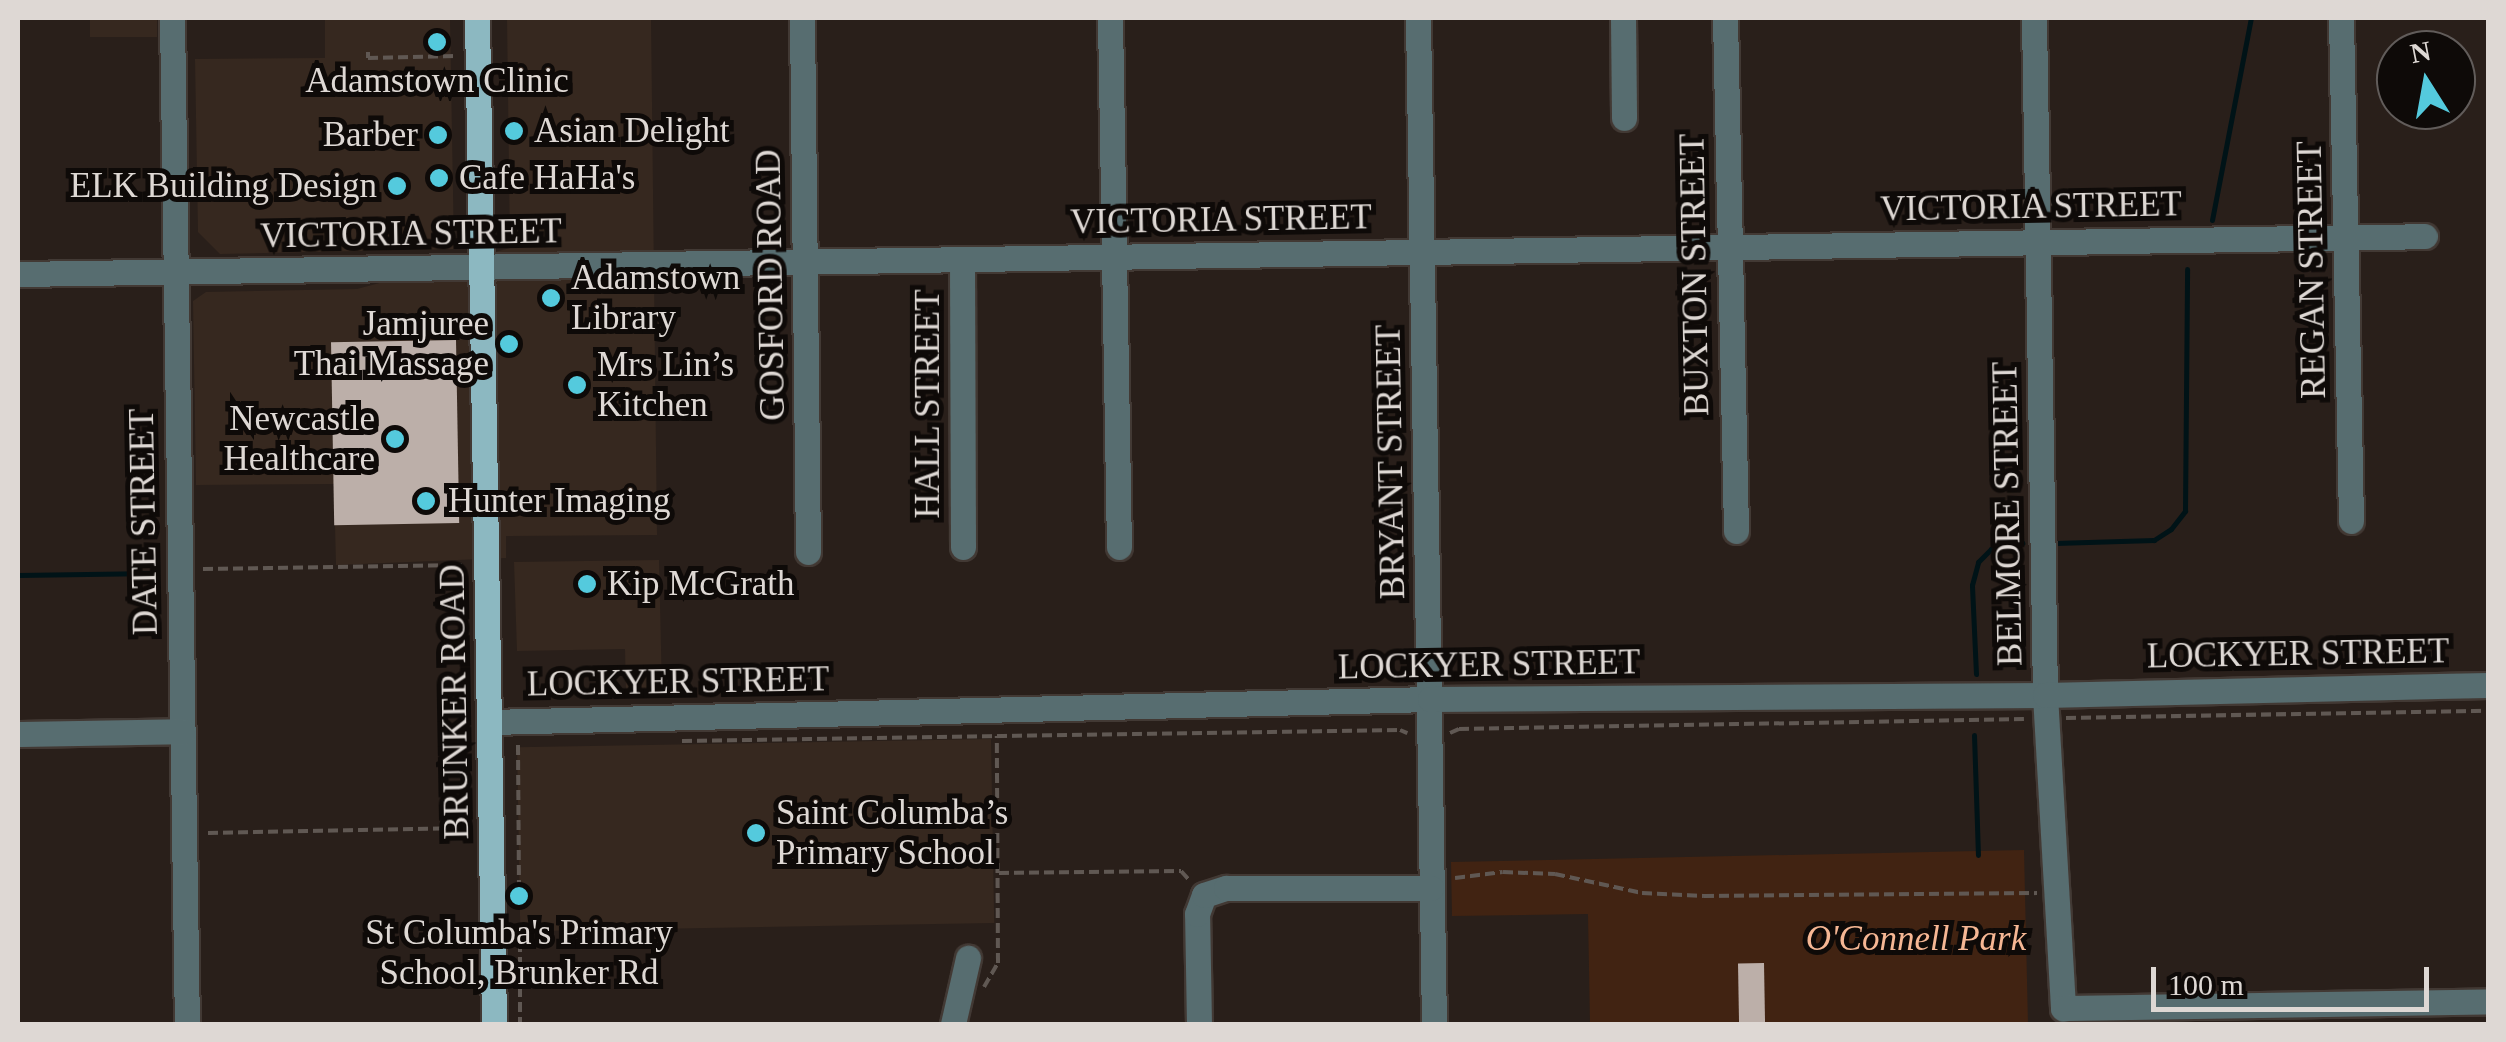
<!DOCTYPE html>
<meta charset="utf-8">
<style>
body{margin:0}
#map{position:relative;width:2506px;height:1042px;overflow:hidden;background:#291f1a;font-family:Georgia,serif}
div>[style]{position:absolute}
.built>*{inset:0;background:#36281f;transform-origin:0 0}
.green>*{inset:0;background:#412312}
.stream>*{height:5px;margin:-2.5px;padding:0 2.5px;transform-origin:2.5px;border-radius:2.5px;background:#001317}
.building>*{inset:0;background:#bcafa9;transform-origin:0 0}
.path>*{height:4px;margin-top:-2px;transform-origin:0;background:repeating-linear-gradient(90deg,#605853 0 10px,transparent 0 15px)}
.roads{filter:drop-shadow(2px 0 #423934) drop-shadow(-2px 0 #423934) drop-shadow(0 2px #423934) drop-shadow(0 -2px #423934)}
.minor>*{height:25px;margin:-12.5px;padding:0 12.5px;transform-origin:12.5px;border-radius:12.5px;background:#576d70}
.major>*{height:25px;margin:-12.5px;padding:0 12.5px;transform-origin:12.5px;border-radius:12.5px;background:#8cb8c1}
.dots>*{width:28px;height:28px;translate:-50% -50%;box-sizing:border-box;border:5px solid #0e0a08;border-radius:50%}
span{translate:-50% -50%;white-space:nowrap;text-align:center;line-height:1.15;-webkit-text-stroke:10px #0e0a08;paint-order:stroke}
.poi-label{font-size:35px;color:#ded8d4}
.left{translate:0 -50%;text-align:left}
.right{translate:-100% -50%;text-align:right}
.street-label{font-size:35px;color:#ded8d4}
.park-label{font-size:35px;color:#f6b794;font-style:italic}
.frame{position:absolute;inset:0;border:20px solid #ded8d4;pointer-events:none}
.north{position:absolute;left:2376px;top:30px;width:100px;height:100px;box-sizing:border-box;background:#0e0a08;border:2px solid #615c5a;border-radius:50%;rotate:349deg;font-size:28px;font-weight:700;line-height:40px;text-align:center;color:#ded8d4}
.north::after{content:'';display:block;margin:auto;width:35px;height:45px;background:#54cadd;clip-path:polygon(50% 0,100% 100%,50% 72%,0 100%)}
.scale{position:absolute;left:2151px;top:967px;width:278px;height:45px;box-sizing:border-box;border:5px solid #ded8d4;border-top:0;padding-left:12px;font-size:30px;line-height:35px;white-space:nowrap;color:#ded8d4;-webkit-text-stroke:8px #0e0a08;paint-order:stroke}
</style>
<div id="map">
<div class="built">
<i style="left:90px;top:18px;width:67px;height:19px"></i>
<i style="clip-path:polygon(325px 18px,450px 18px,454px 249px,220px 254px,198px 232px,195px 59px,325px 58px)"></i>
<i style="clip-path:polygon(507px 18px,651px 18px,657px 535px,506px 536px,506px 558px,336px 565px,334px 484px,196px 485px,193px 301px,206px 292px,357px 289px,510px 248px)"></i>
<i style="clip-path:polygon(659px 560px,662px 691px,626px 692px,625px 649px,517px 651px,514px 562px)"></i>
<i style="left:991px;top:739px;width:184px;height:474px;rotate:89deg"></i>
</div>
<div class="green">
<i style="clip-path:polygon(2024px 850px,2028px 1024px,1590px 1024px,1588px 914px,1452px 916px,1451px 862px)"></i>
</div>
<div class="stream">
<i style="left:2212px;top:220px;width:206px;rotate:-79.1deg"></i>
<i style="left:2055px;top:543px;width:99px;rotate:-1.7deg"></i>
<i style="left:2154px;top:540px;width:20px;rotate:-33deg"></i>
<i style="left:2171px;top:529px;width:23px;rotate:-52deg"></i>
<i style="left:2185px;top:511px;width:242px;rotate:-89.5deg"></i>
<i style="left:18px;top:575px;width:138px;rotate:-0.8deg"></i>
<i style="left:1976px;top:674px;width:89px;rotate:-92.6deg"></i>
<i style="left:1972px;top:585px;width:24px;rotate:-75deg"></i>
<i style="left:1978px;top:562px;width:18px;rotate:-45deg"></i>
<i style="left:1991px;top:549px;width:32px;rotate:-11deg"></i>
<i style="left:1974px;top:735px;width:120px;rotate:88.1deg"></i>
</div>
<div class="building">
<i style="left:456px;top:340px;width:183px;height:125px;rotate:89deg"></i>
<i style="left:1764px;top:963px;width:61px;height:26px;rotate:89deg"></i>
</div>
<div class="path">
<i style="left:368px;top:52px;width:6px;rotate:90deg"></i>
<i style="left:368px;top:58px;width:88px;rotate:-1.3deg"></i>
<i style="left:203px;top:569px;width:259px;rotate:-0.9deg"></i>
<i style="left:2066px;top:718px;width:422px;rotate:-1deg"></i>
<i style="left:1450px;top:733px;width:10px;rotate:-24deg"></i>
<i style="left:1459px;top:729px;width:565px;rotate:-1.01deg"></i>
<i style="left:682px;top:741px;width:718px;rotate:-0.88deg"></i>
<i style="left:1400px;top:730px;width:8px;rotate:23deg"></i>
<i style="left:208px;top:833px;width:259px;rotate:-1.1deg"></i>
<i style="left:999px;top:873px;width:182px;rotate:-0.6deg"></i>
<i style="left:1181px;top:871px;width:13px;rotate:48deg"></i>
<i style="left:1455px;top:878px;width:48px;rotate:-7.1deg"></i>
<i style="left:1503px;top:872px;width:52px;rotate:2.2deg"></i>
<i style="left:1555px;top:874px;width:89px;rotate:12.3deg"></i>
<i style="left:1642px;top:893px;width:62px;rotate:2.8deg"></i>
<i style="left:1704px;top:896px;width:333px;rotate:-0.5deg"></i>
<i style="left:515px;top:900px;width:11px;rotate:-68deg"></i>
<i style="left:519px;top:890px;width:147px;rotate:-90.4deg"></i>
<i style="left:514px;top:933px;width:11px;rotate:56deg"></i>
<i style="left:520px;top:942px;width:82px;rotate:90deg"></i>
<i style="left:984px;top:987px;width:28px;rotate:-60deg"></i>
<i style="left:998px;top:963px;width:227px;rotate:-90.3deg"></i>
</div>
<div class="roads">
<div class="minor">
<i style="left:172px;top:18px;width:1006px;rotate:89.15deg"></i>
<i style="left:802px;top:18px;width:534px;rotate:89.36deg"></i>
<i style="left:1110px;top:18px;width:529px;rotate:89.03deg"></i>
<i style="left:1418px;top:18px;width:1006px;rotate:89.09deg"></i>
<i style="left:1623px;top:18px;width:100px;rotate:89.4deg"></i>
<i style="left:1725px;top:18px;width:513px;rotate:88.77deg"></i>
<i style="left:2034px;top:18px;width:677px;rotate:89.07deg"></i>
<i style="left:2045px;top:695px;width:314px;rotate:86.7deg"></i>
<i style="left:2063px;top:1008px;width:425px;rotate:-0.9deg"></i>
<i style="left:2341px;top:18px;width:503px;rotate:88.86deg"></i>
<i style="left:962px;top:260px;width:287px;rotate:89.8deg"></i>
<i style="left:18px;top:274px;width:2407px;rotate:-0.9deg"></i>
<i style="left:490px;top:722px;width:940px;rotate:-1.4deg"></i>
<i style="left:1430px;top:699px;width:615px;rotate:-0.37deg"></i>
<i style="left:2045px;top:695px;width:443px;rotate:-1.3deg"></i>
<i style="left:18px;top:734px;width:165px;rotate:-1deg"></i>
<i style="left:953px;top:1024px;width:68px;rotate:-77.2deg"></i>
<i style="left:1199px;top:1024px;width:110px;rotate:-91deg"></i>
<i style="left:1197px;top:914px;width:20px;rotate:-70deg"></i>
<i style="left:1204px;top:895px;width:23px;rotate:-18deg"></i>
<i style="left:1226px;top:888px;width:205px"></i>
</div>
<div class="major">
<i style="left:477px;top:18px;width:1006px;rotate:89.03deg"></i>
</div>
</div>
<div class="dots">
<i style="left:437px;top:42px;background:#54cadd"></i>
<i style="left:514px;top:131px;background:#54cadd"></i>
<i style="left:438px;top:135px;background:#54cadd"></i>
<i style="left:439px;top:178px;background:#54cadd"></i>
<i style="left:397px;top:186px;background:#54cadd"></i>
<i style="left:551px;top:298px;background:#54cadd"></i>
<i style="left:509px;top:344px;background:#54cadd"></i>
<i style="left:577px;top:385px;background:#54cadd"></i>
<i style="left:395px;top:439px;background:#54cadd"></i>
<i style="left:426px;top:501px;background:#54cadd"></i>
<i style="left:587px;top:584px;background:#54cadd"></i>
<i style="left:756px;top:833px;background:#54cadd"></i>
<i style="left:519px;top:896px;background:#54cadd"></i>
</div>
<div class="poi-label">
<span style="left:437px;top:81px">Adamstown Clinic</span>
<span class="left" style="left:534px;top:131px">Asian Delight</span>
<span class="right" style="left:418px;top:135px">Barber</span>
<span class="left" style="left:459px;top:178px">Cafe HaHa's</span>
<span class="right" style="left:377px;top:186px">ELK Building Design</span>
<span class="left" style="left:571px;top:298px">Adamstown<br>Library</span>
<span class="right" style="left:489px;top:344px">Jamjuree<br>Thai Massage</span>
<span class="left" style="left:597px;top:385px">Mrs Lin’s<br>Kitchen</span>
<span class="right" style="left:375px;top:439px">Newcastle<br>Healthcare</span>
<span class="left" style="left:448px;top:501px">Hunter Imaging</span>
<span class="left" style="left:607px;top:584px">Kip McGrath</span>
<span class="left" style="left:776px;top:833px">Saint Columba’s<br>Primary School</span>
<span style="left:519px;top:953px">St Columba's Primary<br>School, Brunker Rd</span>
</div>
<div class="street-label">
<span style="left:2031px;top:207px;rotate:-1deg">VICTORIA STREET</span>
<span style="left:1221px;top:220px;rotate:-1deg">VICTORIA STREET</span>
<span style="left:411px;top:234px;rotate:-1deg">VICTORIA STREET</span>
<span style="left:2312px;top:270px;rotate:-91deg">REGAN STREET</span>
<span style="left:1695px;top:275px;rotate:-91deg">BUXTON STREET</span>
<span style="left:771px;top:285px;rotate:-91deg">GOSFORD ROAD</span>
<span style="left:928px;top:404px;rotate:-90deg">HALL STREET</span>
<span style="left:1391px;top:462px;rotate:-91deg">BRYANT STREET</span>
<span style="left:2008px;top:514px;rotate:-91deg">BELMORE STREET</span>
<span style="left:144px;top:522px;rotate:-91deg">DATE STREET</span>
<span style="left:2298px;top:654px;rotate:-1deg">LOCKYER STREET</span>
<span style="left:1489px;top:665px;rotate:-1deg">LOCKYER STREET</span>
<span style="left:678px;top:682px;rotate:-1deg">LOCKYER STREET</span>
<span style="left:455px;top:702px;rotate:-91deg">BRUNKER ROAD</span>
</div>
<div class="park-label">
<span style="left:1916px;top:939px">O'Connell Park</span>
</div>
<div class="frame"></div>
<div class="north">N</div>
<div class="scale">100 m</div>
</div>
